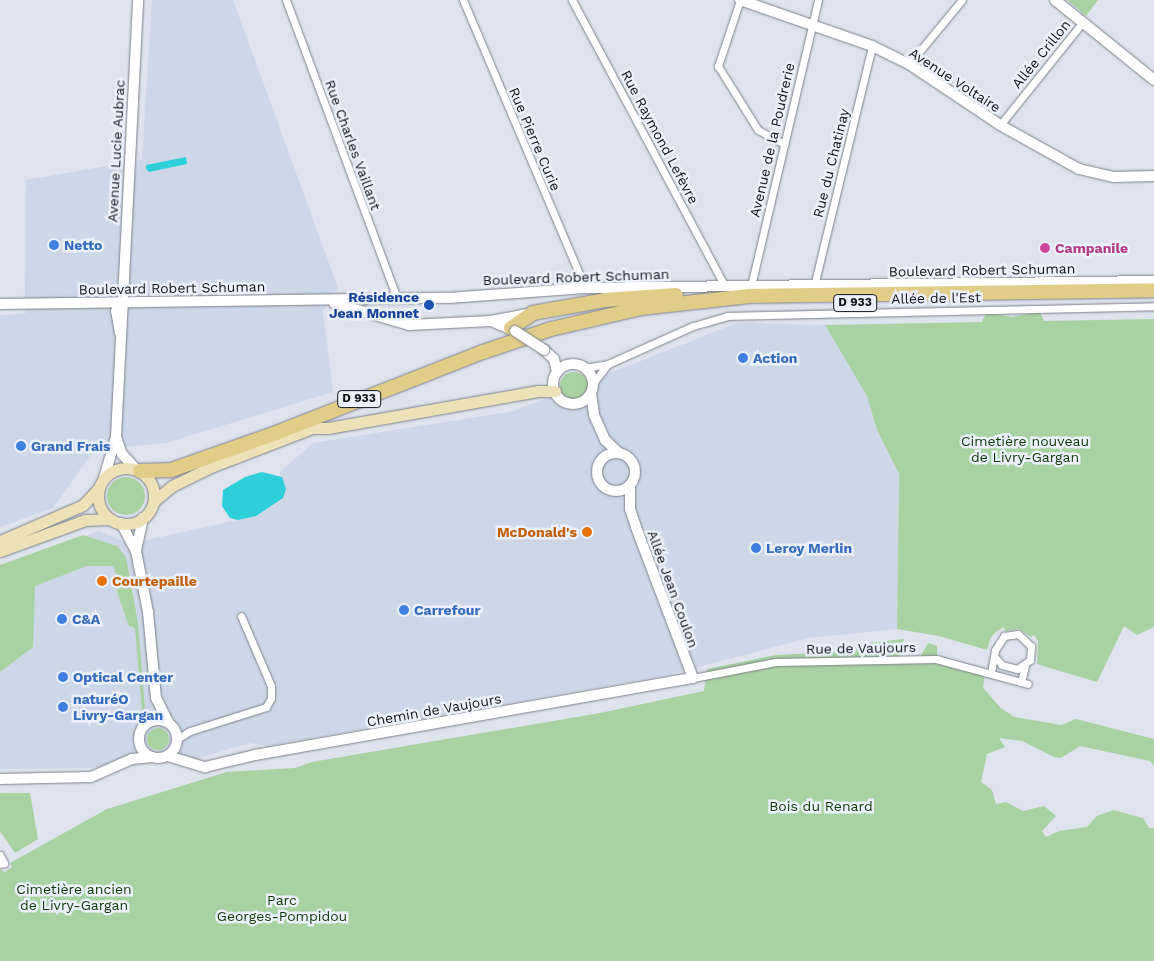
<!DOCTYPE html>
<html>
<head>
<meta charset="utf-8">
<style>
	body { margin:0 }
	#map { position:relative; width:1154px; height:961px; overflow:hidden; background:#dee3ed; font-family:"Work Sans",sans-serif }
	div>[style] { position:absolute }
	.built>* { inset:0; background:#cdd7e7 }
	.green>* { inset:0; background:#a9d2a2 }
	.round { border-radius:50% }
	.water>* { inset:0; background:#2ecfda }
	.roads { filter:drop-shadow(0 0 1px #7c818a) drop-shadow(0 0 1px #7c818a) }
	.street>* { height:7px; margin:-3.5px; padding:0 3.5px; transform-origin:3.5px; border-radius:3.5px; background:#fff }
	.secondary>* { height:10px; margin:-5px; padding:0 5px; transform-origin:5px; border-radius:5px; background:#fff }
	.secondary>.ring { margin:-5px; padding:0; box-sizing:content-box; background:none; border:10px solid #fff; border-radius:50% }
	.primary>* { height:11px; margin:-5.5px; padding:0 5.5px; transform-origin:5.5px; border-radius:5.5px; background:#ede1b7 }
	.primary>.ring { margin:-5.5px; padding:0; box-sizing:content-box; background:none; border:11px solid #ede1b7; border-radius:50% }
	.highway>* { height:14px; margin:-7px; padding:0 7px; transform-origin:7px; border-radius:7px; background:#e1cd87 }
	.bridges { filter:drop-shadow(0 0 1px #7c818a) drop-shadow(0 0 1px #7c818a) }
	.secondary-bridge>* { height:10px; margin:-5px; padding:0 5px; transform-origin:5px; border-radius:5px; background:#fff }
	.dots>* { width:14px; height:14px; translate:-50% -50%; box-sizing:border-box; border:2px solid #ebf0fa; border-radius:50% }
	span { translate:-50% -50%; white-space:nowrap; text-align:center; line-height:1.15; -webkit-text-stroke:5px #ebf0fa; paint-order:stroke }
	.shield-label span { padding:1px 4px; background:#ebf0fa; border:1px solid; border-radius:4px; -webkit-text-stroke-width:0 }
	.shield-label { font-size:12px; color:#131519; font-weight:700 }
	.street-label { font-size:14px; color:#131519 }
	.shop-label { font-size:14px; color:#366cbe; font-weight:700 }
	.left { translate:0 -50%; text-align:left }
	.hotel-label { font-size:14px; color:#b23c85; font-weight:700 }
	.transit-label { font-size:14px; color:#164399; font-weight:700 }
	.right { translate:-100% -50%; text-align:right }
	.park-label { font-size:14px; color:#0f3b06 }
	.food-label { font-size:14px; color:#c56008; font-weight:700 }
</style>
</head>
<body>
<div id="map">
	<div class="built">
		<div style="clip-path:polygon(152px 0,233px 0,338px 288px,323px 311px,333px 392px,166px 443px,94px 450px,53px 508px,0 527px,0 315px,25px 314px,26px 180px,142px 160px)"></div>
		<div style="clip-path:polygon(737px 323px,825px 325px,867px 396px,877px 430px,899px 474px,897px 629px,808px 638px,668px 675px,268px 746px,249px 743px,196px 759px,90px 768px,0 769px,0 567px,99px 531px,129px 544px,256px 516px,282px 477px,279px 473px,313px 443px,514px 411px)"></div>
	</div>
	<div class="green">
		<div style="clip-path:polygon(1067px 0,1098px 0,1086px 16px)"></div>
		<div style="clip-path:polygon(1040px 312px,1044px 321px,1154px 319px,1154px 627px,1137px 635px,1124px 626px,1097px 682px,1037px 664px,1038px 641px,1034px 635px,1031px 637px,1019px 629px,1005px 631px,1004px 627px,997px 631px,991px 637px,987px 650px,939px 636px,897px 629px,899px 474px,877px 430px,867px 396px,825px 325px,982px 322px,986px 313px,1012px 317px)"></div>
		<div class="round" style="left:560px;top:372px;width:28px;height:28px"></div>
		<div class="round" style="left:107px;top:477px;width:38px;height:38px"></div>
		<div style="clip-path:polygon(83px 535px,117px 546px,126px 557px,138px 623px,145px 708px,142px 710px,135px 628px,129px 626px,117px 592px,120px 583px,113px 566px,87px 566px,35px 586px,33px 647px,0 672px,0 565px)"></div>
		<div style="clip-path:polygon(904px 639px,899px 660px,919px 659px,928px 643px,937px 646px,937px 659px,985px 671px,983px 688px,1001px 708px,1014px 717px,1061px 725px,1076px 719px,1154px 739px,1154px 766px,1150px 761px,1080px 746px,1061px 758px,1054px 757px,1022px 741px,999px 738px,1005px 747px,987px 754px,981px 782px,992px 790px,996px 804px,1006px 802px,1023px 811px,1044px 806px,1056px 816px,1042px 831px,1046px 837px,1059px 831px,1087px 827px,1097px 816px,1113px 810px,1143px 818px,1149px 828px,1154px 828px,1154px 961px,0 961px,0 869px,5px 872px,12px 867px,10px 863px,107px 809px,227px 772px,295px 768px,312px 762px,600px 713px,704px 691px,707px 669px,776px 655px,853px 651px,869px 643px)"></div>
		<div class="round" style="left:147px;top:728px;width:22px;height:22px"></div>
		<div style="clip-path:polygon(0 793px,30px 793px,38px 839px,15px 853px,0 831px)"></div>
	</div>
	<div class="water">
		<div style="clip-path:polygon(186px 157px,187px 164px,149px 172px,146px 169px,146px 165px)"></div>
		<div style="clip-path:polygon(262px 472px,282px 477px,286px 489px,283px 498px,256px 516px,238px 520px,230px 518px,222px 506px,223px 490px,245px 477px)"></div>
	</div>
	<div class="roads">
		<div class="street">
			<div style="left:286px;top:0;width:318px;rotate:69.6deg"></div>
			<div style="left:463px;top:0;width:313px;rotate:67deg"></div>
			<div style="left:572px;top:0;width:324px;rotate:61.9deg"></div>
			<div style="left:740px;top:0;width:70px;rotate:108.4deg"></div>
			<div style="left:718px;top:66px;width:75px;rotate:58deg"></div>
			<div style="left:758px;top:130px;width:30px;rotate:28deg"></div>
			<div style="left:909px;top:64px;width:83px;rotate:-50.4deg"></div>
			<div style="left:1000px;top:125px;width:131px;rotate:-51.2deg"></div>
			<div style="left:751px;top:286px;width:294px;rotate:-76.8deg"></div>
			<div style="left:814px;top:286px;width:247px;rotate:-76.4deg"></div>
			<div style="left:584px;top:368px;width:24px;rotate:-9deg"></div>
			<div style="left:593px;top:383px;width:24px;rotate:-52deg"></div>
			<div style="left:608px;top:364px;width:93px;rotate:-24.1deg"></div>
			<div style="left:693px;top:326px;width:35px;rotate:-16deg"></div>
			<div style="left:727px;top:316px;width:427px;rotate:-1.3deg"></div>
			<div style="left:991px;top:673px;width:23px;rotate:-80deg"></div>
			<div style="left:995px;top:650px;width:17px;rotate:-57deg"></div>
			<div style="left:1004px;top:636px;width:14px;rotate:-8deg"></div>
			<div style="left:1018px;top:634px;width:18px;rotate:43deg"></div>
			<div style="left:1031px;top:646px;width:14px;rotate:94deg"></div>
			<div style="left:1030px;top:660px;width:16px;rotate:145deg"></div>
			<div style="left:1017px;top:669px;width:16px;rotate:-165deg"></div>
			<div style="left:1002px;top:665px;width:9px;rotate:-131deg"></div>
			<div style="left:693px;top:678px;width:84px;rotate:-11deg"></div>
			<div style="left:775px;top:662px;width:161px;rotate:-1.1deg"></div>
			<div style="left:936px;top:659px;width:95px;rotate:15.2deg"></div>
			<div style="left:1021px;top:682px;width:16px;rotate:-76deg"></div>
			<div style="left:177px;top:739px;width:15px;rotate:-32deg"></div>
			<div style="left:190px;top:731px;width:80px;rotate:-17.5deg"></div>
			<div style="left:266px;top:707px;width:10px;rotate:-61deg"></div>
			<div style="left:271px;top:698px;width:12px;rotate:-90deg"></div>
			<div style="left:271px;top:686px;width:76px;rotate:-113.2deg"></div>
			<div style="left:0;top:855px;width:9px;rotate:63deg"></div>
			<div style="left:4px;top:863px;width:4px;rotate:166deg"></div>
		</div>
		<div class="secondary">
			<div style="left:740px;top:0;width:140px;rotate:19.2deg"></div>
			<div style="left:872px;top:46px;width:41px;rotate:25.9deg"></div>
			<div style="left:909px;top:64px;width:110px;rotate:33.8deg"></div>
			<div style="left:1000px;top:125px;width:90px;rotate:29.1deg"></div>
			<div style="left:1079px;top:169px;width:36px;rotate:13deg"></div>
			<div style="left:1114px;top:177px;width:40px;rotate:-1.4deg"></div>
			<div style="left:1055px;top:0;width:127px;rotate:38.9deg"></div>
			<div style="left:334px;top:303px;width:78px;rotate:16.3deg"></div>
			<div style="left:409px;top:325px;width:82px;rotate:-2.8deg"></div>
			<div style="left:491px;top:321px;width:26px;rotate:23deg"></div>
			<div style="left:0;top:304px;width:449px;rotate:-0.8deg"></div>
			<div style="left:449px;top:298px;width:136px;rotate:-4.2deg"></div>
			<div style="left:585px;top:288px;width:569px;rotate:-0.7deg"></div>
			<div style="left:491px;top:321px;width:42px;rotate:-11deg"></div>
			<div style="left:120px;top:333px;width:22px;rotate:-100deg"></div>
			<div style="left:116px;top:311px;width:10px;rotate:-53deg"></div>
			<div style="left:544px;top:350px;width:13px;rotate:42deg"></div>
			<div style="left:554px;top:359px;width:13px;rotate:77deg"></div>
			<div class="ring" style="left:553px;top:364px;width:30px;height:30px"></div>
			<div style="left:591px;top:393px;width:22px;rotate:82deg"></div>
			<div style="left:594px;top:415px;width:27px;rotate:66deg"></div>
			<div style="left:605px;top:440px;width:19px;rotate:43deg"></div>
			<div style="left:116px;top:437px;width:18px;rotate:71deg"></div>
			<div style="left:122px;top:454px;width:21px;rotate:47deg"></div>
			<div class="ring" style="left:597px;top:453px;width:28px;height:28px"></div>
			<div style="left:104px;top:478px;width:43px;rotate:-73.7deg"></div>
			<div style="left:116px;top:437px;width:438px;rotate:-87.1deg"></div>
			<div style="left:121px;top:523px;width:32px;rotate:62deg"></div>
			<div style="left:136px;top:551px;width:62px;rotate:78.9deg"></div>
			<div style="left:148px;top:612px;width:86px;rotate:84.7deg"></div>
			<div style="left:156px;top:698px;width:27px;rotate:63deg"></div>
			<div style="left:136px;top:551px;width:34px;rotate:-78deg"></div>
			<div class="ring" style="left:139px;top:720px;width:28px;height:28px"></div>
			<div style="left:168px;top:756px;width:39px;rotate:17deg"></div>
			<div style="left:205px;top:767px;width:51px;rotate:-13.5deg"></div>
			<div style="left:255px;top:755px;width:445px;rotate:-10deg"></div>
			<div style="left:693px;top:678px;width:161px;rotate:-110.7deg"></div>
			<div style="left:636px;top:527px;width:19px;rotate:-108deg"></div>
			<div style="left:630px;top:509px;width:24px;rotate:-90deg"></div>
			<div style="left:0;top:779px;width:91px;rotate:-1.3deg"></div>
			<div style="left:91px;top:777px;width:45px;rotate:-23.7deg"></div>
			<div style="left:132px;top:759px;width:20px;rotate:-6deg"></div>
		</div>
		<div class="primary">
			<div class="ring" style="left:98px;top:468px;width:45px;height:45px"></div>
			<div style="left:154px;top:501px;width:23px;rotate:-40deg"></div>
			<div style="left:172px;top:486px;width:46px;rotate:-26deg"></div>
			<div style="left:213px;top:466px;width:106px;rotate:-21deg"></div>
			<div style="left:312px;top:428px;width:16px"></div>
			<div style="left:328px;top:428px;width:213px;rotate:-10deg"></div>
			<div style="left:538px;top:391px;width:17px"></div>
			<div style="left:0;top:541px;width:90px;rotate:-23.4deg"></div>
			<div style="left:83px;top:505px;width:22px;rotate:-47deg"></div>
			<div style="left:0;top:551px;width:90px;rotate:-20deg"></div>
			<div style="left:85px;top:520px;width:25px;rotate:-2deg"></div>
		</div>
		<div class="highway">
			<div style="left:511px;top:328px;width:27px;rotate:-34deg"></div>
			<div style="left:533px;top:313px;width:73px;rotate:-10.2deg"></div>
			<div style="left:605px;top:300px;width:71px;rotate:-4deg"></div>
			<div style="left:140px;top:471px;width:31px;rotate:-2deg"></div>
			<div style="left:171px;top:470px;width:111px;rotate:-19.4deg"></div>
			<div style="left:276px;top:433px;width:222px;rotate:-21.4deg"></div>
			<div style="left:483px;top:352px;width:72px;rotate:-18.7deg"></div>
			<div style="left:551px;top:329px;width:92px;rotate:-13.1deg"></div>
			<div style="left:641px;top:308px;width:109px;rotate:-6.3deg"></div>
			<div style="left:749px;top:296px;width:405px;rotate:-0.8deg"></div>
		</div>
	</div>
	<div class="bridges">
		<div class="secondary-bridge">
			<div style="left:515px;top:331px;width:35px;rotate:33deg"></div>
		</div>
	</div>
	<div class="dots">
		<div style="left:54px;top:245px;background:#3f7fe0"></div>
		<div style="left:1045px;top:248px;background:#d1479c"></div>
		<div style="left:429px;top:305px;background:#1a4fb4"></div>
		<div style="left:743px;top:358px;background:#3f7fe0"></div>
		<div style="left:21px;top:446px;background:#3f7fe0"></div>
		<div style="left:587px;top:532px;background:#e8710a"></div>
		<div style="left:756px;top:548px;background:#3f7fe0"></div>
		<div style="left:102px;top:581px;background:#e8710a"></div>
		<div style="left:404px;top:610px;background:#3f7fe0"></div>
		<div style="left:62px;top:619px;background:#3f7fe0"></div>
		<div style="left:63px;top:677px;background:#3f7fe0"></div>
		<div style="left:63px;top:707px;background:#3f7fe0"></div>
	</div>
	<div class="shield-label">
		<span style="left:855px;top:303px">D 933</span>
		<span style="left:359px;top:399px">D 933</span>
	</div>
	<div class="street-label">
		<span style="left:1041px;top:54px;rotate:-51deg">Allée Crillon</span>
		<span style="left:955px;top:80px;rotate:33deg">Avenue Voltaire</span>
		<span style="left:660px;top:137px;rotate:62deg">Rue Raymond Lefèvre</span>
		<span style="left:535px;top:139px;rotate:67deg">Rue Pierre Curie</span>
		<span style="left:772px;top:140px;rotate:-77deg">Avenue de la Poudrerie</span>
		<span style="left:353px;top:145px;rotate:70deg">Rue Charles Vaillant</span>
		<span style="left:116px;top:151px;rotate:-87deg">Avenue Lucie Aubrac</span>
		<span style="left:831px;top:163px;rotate:-76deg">Rue du Chatinay</span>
		<span style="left:982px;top:270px;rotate:-1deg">Boulevard Robert Schuman</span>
		<span style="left:576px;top:277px;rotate:-2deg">Boulevard Robert Schuman</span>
		<span style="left:172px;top:288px;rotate:-1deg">Boulevard Robert Schuman</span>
		<span style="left:936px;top:298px;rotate:-1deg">Allée de l'Est</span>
		<span style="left:673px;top:589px;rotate:70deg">Allée Jean Coulon</span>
		<span style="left:861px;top:648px;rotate:-1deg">Rue de Vaujours</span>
		<span style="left:434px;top:710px;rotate:-10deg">Chemin de Vaujours</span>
	</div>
	<div class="shop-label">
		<span class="left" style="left:64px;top:245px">Netto</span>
		<span class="left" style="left:753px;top:358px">Action</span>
		<span class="left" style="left:31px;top:446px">Grand Frais</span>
		<span class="left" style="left:766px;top:548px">Leroy Merlin</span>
		<span class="left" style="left:414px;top:610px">Carrefour</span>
		<span class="left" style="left:72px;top:619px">C&amp;A</span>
		<span class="left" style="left:73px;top:677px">Optical Center</span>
		<span class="left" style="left:73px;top:707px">naturéO<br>Livry-Gargan</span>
	</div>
	<div class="hotel-label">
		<span class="left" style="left:1055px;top:248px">Campanile</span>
	</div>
	<div class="transit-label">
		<span class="right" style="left:419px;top:305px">Résidence<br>Jean Monnet</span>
	</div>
	<div class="park-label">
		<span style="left:1025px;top:449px">Cimetière nouveau<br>de Livry-Gargan</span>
		<span style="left:821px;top:806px">Bois du Renard</span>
		<span style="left:74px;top:897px">Cimetière ancien<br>de Livry-Gargan</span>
		<span style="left:282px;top:908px">Parc<br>Georges-Pompidou</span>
	</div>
	<div class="food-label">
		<span class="right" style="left:577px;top:532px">McDonald's</span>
		<span class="left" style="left:112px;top:581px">Courtepaille</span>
	</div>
</div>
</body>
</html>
